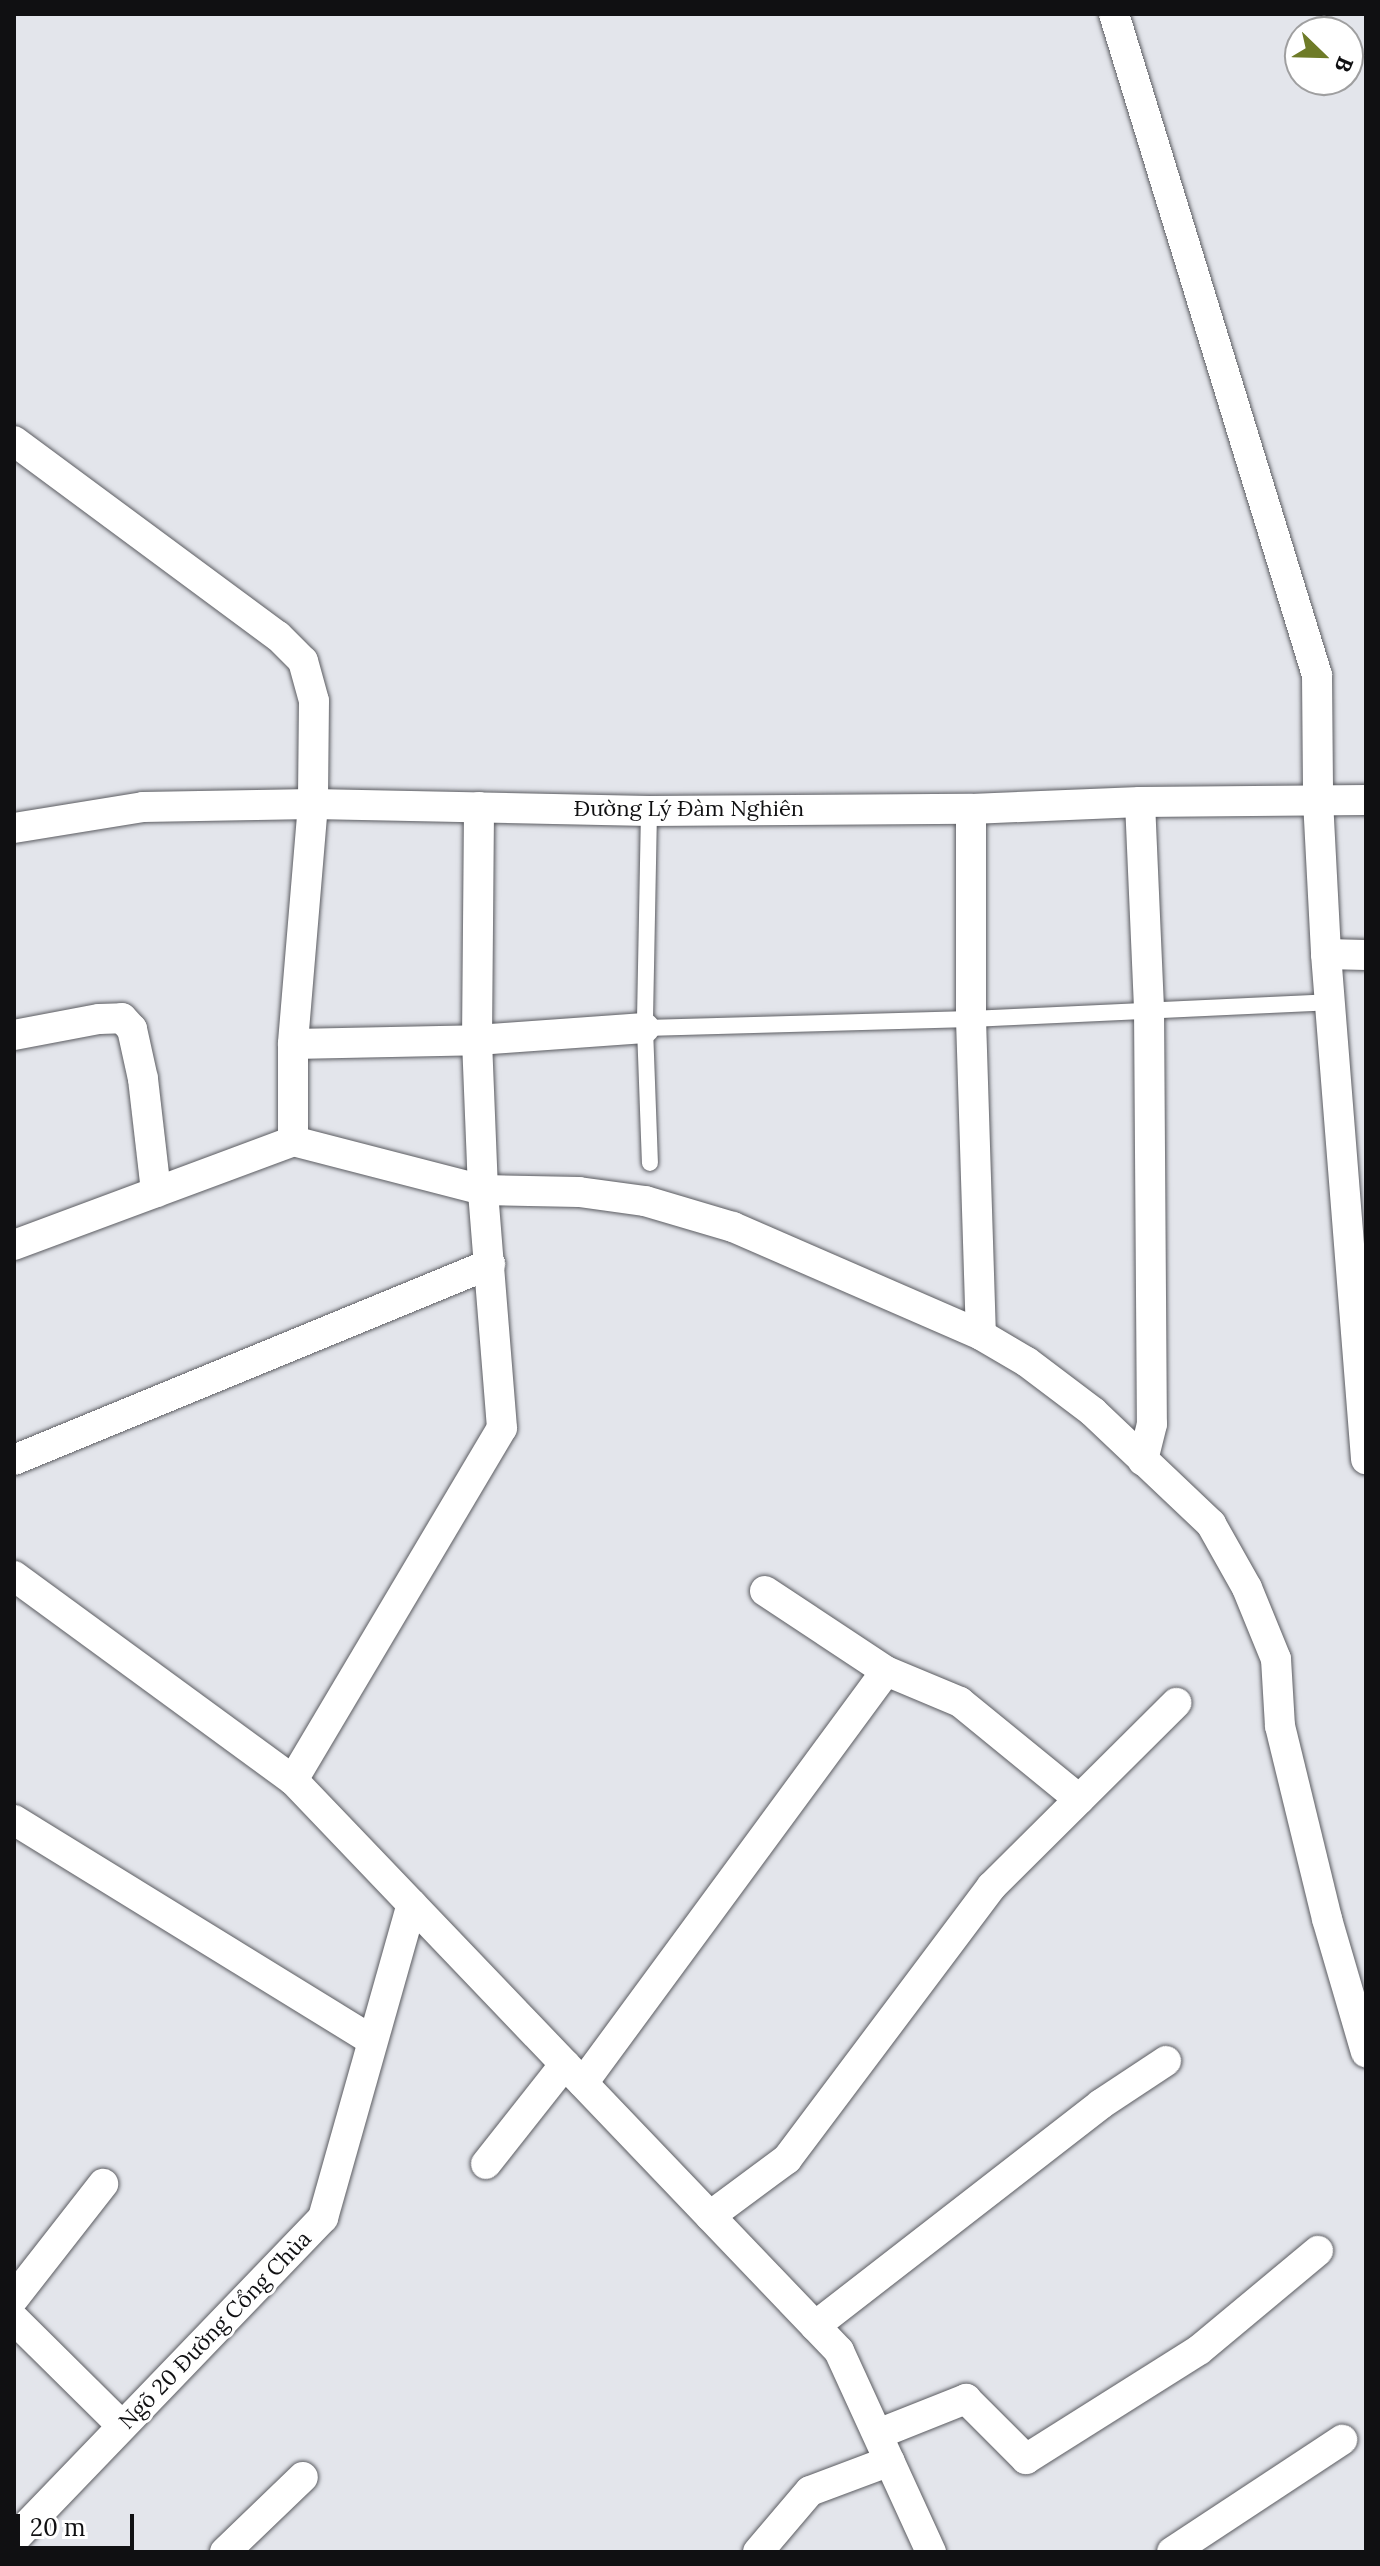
<!DOCTYPE html>
<html>
<head>
<meta charset="utf-8">
<style>
	body { margin:0 }
	#map { position:relative; width:1380px; height:2566px; overflow:hidden; background:#e3e5eb; font-family:Lora,serif }
	div>[style] { position:absolute }
	.roads { filter:drop-shadow(0 0 2px #5b5c61) drop-shadow(0 0 2px #5b5c61) }
	.lane>* { height:16px; margin:-8px; padding:0 8px; transform-origin:8px; border-radius:8px; background:#fff }
	.street>* { height:30px; margin:-15px; padding:0 15px; transform-origin:15px; border-radius:15px; background:#fff }
	span { translate:-50% -50%; white-space:nowrap; text-align:center; line-height:1.15; -webkit-text-stroke:6px #fff; paint-order:stroke }
	.street-label { font-size:22px; color:#101012 }
	.frame { position:absolute; inset:0; border:16px solid #101012; pointer-events:none }
	.north { position:absolute; left:1284px; top:16px; width:80px; height:80px; box-sizing:border-box; background:#fff; border:2px solid #9f9fa0; border-radius:50%; rotate:113deg; font-size:22px; font-weight:700; line-height:32px; text-align:center; color:#101012 }
	.north::after { content:''; display:block; margin:auto; width:28px; height:36px; background:#6e7b28; clip-path:polygon(50% 0,100% 100%,50% 72%,0 100%) }
	.scale { position:absolute; left:16px; top:2514px; width:118px; height:36px; box-sizing:border-box; border:4px solid #101012; border-top:0; padding-left:10px; font-size:24px; line-height:28px; white-space:nowrap; color:#101012; -webkit-text-stroke:6px #fff; paint-order:stroke }
</style>
</head>
<body>
<div id="map">
	<div class="roads">
		<div class="lane">
			<div style="left:649px;top:811px;width:217px;rotate:91.1deg"></div>
			<div style="left:645px;top:1028px;width:135px;rotate:87.9deg"></div>
			<div style="left:645px;top:1028px;width:326px;rotate:-1.6deg"></div>
			<div style="left:971px;top:1019px;width:358px;rotate:-2.7deg"></div>
		</div>
		<div class="street">
			<div style="left:1114px;top:14px;width:691px;rotate:72.93deg"></div>
			<div style="left:1317px;top:675px;width:125px;rotate:89.5deg"></div>
			<div style="left:1318px;top:800px;width:154px;rotate:87deg"></div>
			<div style="left:1326px;top:954px;width:507px;rotate:85.47deg"></div>
			<div style="left:14px;top:441px;width:328px;rotate:36.5deg"></div>
			<div style="left:278px;top:636px;width:35px;rotate:45deg"></div>
			<div style="left:303px;top:661px;width:41px;rotate:74.6deg"></div>
			<div style="left:314px;top:701px;width:103px;rotate:90.6deg"></div>
			<div style="left:313px;top:804px;width:241px;rotate:94.8deg"></div>
			<div style="left:293px;top:1044px;width:97px;rotate:90deg"></div>
			<div style="left:1140px;top:802px;width:206px;rotate:87.5deg"></div>
			<div style="left:1149px;top:1008px;width:416px;rotate:89.6deg"></div>
			<div style="left:1152px;top:1424px;width:38px;rotate:104deg"></div>
			<div style="left:971px;top:809px;width:210px;rotate:90deg"></div>
			<div style="left:971px;top:1019px;width:316px;rotate:88.2deg"></div>
			<div style="left:14px;top:828px;width:131px;rotate:-9.2deg"></div>
			<div style="left:143px;top:807px;width:170px;rotate:-1deg"></div>
			<div style="left:313px;top:804px;width:336px;rotate:1.2deg"></div>
			<div style="left:649px;top:811px;width:322px;rotate:-0.4deg"></div>
			<div style="left:971px;top:809px;width:169px;rotate:-2.4deg"></div>
			<div style="left:1140px;top:802px;width:226px;rotate:-0.5deg"></div>
			<div style="left:1326px;top:954px;width:40px;rotate:1.4deg"></div>
			<div style="left:14px;top:1035px;width:86px;rotate:-10.7deg"></div>
			<div style="left:99px;top:1019px;width:23px;rotate:-2deg"></div>
			<div style="left:122px;top:1018px;width:15px;rotate:48deg"></div>
			<div style="left:132px;top:1029px;width:51px;rotate:77.6deg"></div>
			<div style="left:143px;top:1079px;width:114px;rotate:83.4deg"></div>
			<div style="left:293px;top:1044px;width:184px;rotate:-1.2deg"></div>
			<div style="left:477px;top:1040px;width:168px;rotate:-4.1deg"></div>
			<div style="left:14px;top:1245px;width:298px;rotate:-20.4deg"></div>
			<div style="left:293px;top:1141px;width:196px;rotate:14.5deg"></div>
			<div style="left:483px;top:1190px;width:96px;rotate:1.2deg"></div>
			<div style="left:579px;top:1192px;width:67px;rotate:7.8deg"></div>
			<div style="left:645px;top:1201px;width:92px;rotate:16.5deg"></div>
			<div style="left:733px;top:1227px;width:270px;rotate:23.5deg"></div>
			<div style="left:981px;top:1335px;width:53px;rotate:30.4deg"></div>
			<div style="left:1027px;top:1362px;width:83px;rotate:37.1deg"></div>
			<div style="left:1093px;top:1412px;width:163px;rotate:43.5deg"></div>
			<div style="left:1211px;top:1524px;width:73px;rotate:60.6deg"></div>
			<div style="left:1247px;top:1588px;width:77px;rotate:67.8deg"></div>
			<div style="left:1276px;top:1659px;width:67px;rotate:86.6deg"></div>
			<div style="left:1280px;top:1726px;width:199px;rotate:76.3deg"></div>
			<div style="left:1327px;top:1919px;width:139px;rotate:73.7deg"></div>
			<div style="left:14px;top:1460px;width:515px;rotate:-22.38deg"></div>
			<div style="left:14px;top:1576px;width:346px;rotate:36.2deg"></div>
			<div style="left:293px;top:1780px;width:790px;rotate:46.28deg"></div>
			<div style="left:839px;top:2351px;width:221px;rotate:65.4deg"></div>
			<div style="left:765px;top:1591px;width:145px;rotate:33.5deg"></div>
			<div style="left:293px;top:1780px;width:409px;rotate:-59.3deg"></div>
			<div style="left:502px;top:1428px;width:239px;rotate:-94.6deg"></div>
			<div style="left:483px;top:1190px;width:150px;rotate:-92.3deg"></div>
			<div style="left:477px;top:1040px;width:233px;rotate:-89.5deg"></div>
			<div style="left:14px;top:1820px;width:420px;rotate:31.6deg"></div>
			<div style="left:583px;top:2083px;width:511px;rotate:-53.67deg"></div>
			<div style="left:886px;top:1671px;width:80px;rotate:22.7deg"></div>
			<div style="left:960px;top:1702px;width:154px;rotate:39.2deg"></div>
			<div style="left:486px;top:2164px;width:127px;rotate:-51.7deg"></div>
			<div style="left:710px;top:2216px;width:96px;rotate:-36.5deg"></div>
			<div style="left:787px;top:2159px;width:341px;rotate:-53.1deg"></div>
			<div style="left:992px;top:1886px;width:260px;rotate:-44.8deg"></div>
			<div style="left:14px;top:2298px;width:145px;rotate:-52deg"></div>
			<div style="left:14px;top:2319px;width:152px;rotate:44.7deg"></div>
			<div style="left:815px;top:2326px;width:362px;rotate:-37.8deg"></div>
			<div style="left:1101px;top:2104px;width:78px;rotate:-33.5deg"></div>
			<div style="left:878px;top:2434px;width:95px;rotate:-21.7deg"></div>
			<div style="left:966px;top:2399px;width:85px;rotate:45deg"></div>
			<div style="left:1026px;top:2459px;width:204px;rotate:-32.2deg"></div>
			<div style="left:1199px;top:2350px;width:155px;rotate:-39.8deg"></div>
			<div style="left:14px;top:2539px;width:446px;rotate:-46.1deg"></div>
			<div style="left:323px;top:2218px;width:326px;rotate:-74.2deg"></div>
			<div style="left:225px;top:2552px;width:108px;rotate:-43.9deg"></div>
			<div style="left:758px;top:2552px;width:80px;rotate:-49.6deg"></div>
			<div style="left:810px;top:2491px;width:85px;rotate:-20.6deg"></div>
			<div style="left:1172px;top:2552px;width:204px;rotate:-33.4deg"></div>
		</div>
	</div>
	<div class="street-label">
		<span style="left:689px;top:809px">Đường Lý Đàm Nghiên</span>
		<span style="left:215px;top:2330px;rotate:-46deg">Ngõ 20 Đường Cổng Chùa</span>
	</div>
	<div class="frame"></div>
	<div class="north">B</div>
	<div class="scale">20 m</div>
</div>
</body>
</html>
